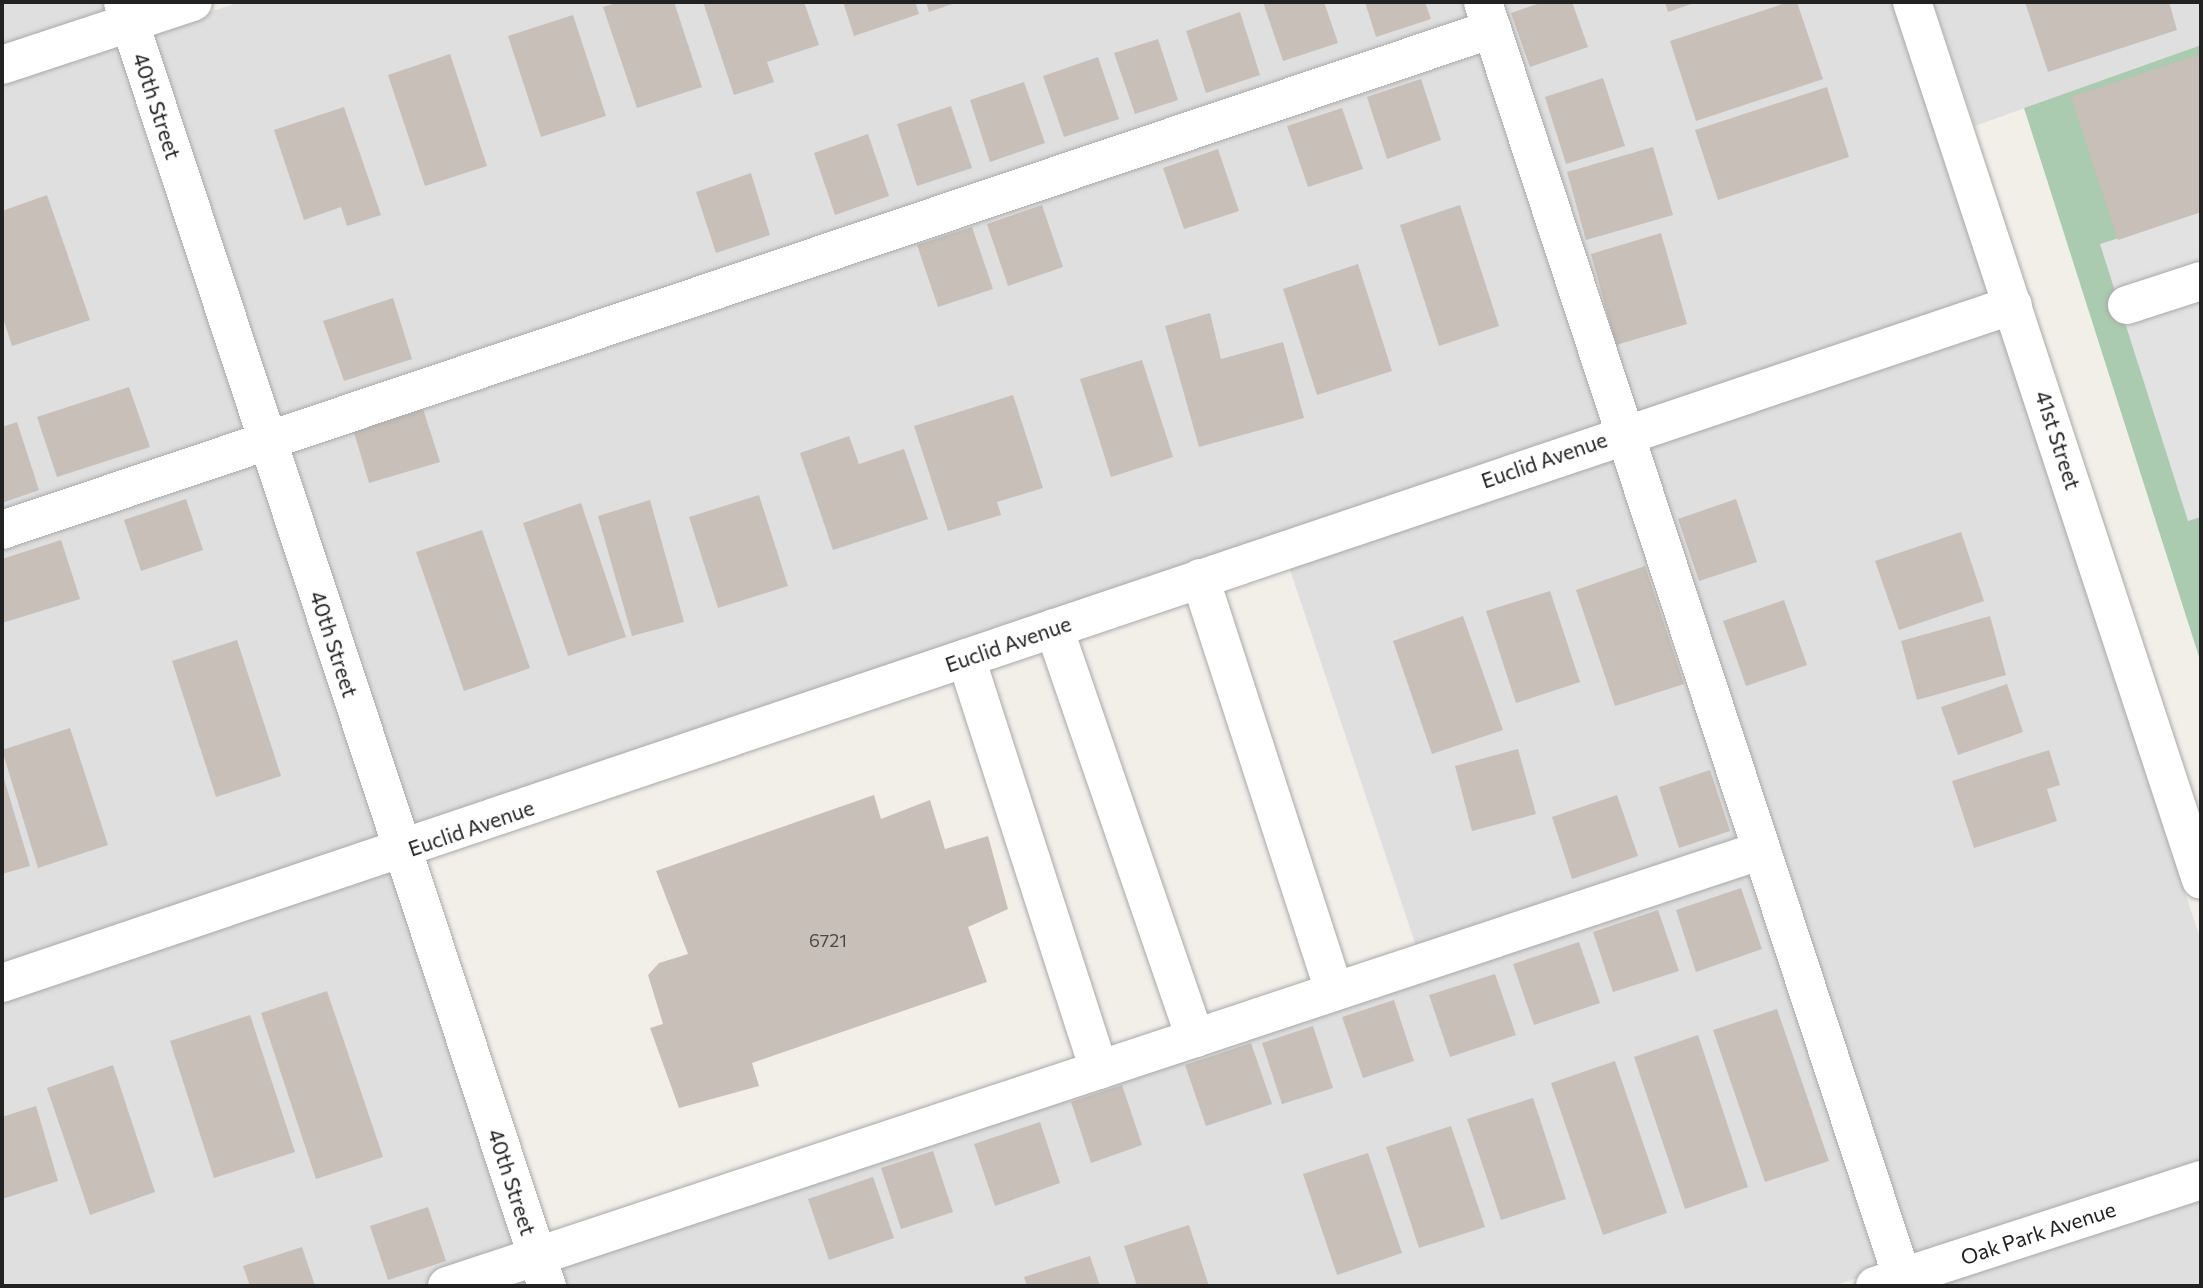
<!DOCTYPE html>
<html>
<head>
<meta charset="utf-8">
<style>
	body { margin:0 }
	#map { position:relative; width:2203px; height:1288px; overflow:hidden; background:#f2efe9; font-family:Commissioner,sans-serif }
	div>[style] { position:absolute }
	.residential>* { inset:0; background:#e0dfdf }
	.cemetery>* { inset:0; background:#aacbaf }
	.parking>* { inset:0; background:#e2e2e2 }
	.building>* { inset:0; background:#c7bfb8 }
	.roads { filter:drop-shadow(0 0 2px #a9a9a9) drop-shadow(0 0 2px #a9a9a9) }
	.minor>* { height:38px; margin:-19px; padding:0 19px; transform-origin:19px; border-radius:19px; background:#fff }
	span { translate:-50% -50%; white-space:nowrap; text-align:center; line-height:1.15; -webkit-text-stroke:6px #fff; paint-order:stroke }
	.number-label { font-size:18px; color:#4b4948 }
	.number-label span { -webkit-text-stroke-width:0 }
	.street-label { font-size:21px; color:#222 }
	.frame { position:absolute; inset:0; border:4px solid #222; pointer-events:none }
</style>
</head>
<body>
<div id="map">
	<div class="residential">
		<div style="clip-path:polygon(2px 2px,164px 2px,2px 56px)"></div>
		<div style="clip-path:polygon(240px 2px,1893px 2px,2201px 941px,2201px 1164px,1833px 1286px,558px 1286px,549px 1261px,1425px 973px,1287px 561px,398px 860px,537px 1286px,2px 1286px,2px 80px)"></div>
		<div style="clip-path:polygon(1933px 2px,2201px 2px,2201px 45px,1975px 126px)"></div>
		<div style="clip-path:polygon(2201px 1193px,2201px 1286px,1917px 1286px)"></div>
	</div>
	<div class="cemetery">
		<div style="clip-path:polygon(2201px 45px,2201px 663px,2024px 108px)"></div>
	</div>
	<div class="parking">
		<div style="clip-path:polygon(2201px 212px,2201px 517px,2188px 521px,2100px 244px)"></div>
	</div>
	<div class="building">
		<div style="clip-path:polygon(619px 2px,674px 2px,702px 87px,637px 108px,603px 7px)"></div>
		<div style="clip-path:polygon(703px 2px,804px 2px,819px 45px,767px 62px,774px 82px,734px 95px)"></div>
		<div style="clip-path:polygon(843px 2px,915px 2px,919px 14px,854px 36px)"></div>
		<div style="clip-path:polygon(926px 2px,958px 2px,929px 12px)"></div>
		<div style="clip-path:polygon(1263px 2px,1324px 2px,1338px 43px,1283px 61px)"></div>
		<div style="clip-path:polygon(1365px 2px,1425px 2px,1431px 19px,1376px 37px)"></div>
		<div style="clip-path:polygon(1543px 2px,1572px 2px,1588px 47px,1530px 67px,1511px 13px)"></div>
		<div style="clip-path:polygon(1665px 2px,1697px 2px,1668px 12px)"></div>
		<div style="clip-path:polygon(1789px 2px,1797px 2px,1823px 79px,1696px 121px,1670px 41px)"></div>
		<div style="clip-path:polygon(2025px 2px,2169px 2px,2177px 30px,2048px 72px)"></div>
		<div style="clip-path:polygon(1240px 12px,1260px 75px,1206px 93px,1186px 31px)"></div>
		<div style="clip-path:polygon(573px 15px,606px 116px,541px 137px,508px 36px)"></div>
		<div style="clip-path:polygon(1158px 39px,1178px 100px,1135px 114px,1114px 53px)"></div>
		<div style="clip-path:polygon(450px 54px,487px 166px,425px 186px,388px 75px)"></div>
		<div style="clip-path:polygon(2201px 54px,2201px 212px,2118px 240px,2071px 97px)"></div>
		<div style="clip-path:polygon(1098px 57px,1119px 119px,1064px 137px,1043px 76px)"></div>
		<div style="clip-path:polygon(1603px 78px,1625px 146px,1566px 164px,1545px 97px)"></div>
		<div style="clip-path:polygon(1421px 79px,1441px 140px,1387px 159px,1367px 97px)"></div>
		<div style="clip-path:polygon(1024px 82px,1045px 143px,990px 162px,970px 100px)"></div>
		<div style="clip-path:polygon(1827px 87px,1849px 157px,1718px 200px,1695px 130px)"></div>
		<div style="clip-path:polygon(951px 106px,972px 168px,917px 186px,897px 124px)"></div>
		<div style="clip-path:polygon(344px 107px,381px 215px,347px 226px,341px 207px,304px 220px,274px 130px)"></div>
		<div style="clip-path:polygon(1342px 108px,1363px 169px,1308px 187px,1287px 126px)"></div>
		<div style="clip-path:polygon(868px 134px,889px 196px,835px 215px,814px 153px)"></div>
		<div style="clip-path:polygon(1653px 147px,1673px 215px,1586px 240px,1567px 172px)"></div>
		<div style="clip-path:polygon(1218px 149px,1239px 211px,1184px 229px,1163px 168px)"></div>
		<div style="clip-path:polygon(751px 173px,770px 235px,716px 253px,696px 192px)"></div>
		<div style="clip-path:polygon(47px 195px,90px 320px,12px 346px,2px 315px,2px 211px)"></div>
		<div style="clip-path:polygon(1042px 205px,1063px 267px,1008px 286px,987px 224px)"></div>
		<div style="clip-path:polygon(1460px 205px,1499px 326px,1439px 346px,1400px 225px)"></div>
		<div style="clip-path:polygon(972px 227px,993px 289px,938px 307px,917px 245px)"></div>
		<div style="clip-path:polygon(1661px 233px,1687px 324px,1616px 345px,1591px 254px)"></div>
		<div style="clip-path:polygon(1358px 264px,1392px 371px,1317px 395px,1283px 289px)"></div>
		<div style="clip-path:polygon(393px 298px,412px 359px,344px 381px,323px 321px)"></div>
		<div style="clip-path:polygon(1210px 313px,1221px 359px,1283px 342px,1304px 418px,1199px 447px,1165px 326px)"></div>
		<div style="clip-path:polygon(1142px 360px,1173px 457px,1111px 477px,1080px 379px)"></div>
		<div style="clip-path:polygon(129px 387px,150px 447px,57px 477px,37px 417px)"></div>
		<div style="clip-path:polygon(1013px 395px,1043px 488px,997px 502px,1001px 515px,948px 531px,914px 426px)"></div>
		<div style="clip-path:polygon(423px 409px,440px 462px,369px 483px,353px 429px)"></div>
		<div style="clip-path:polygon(17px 422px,39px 490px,2px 503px,2px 427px)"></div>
		<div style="clip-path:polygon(849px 436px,859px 464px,904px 449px,928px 519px,833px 550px,800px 453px)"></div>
		<div style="clip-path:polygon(759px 495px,788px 586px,718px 608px,689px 517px)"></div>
		<div style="clip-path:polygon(186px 499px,203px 550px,141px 571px,124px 520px)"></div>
		<div style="clip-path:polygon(1736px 499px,1757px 562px,1699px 581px,1678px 519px)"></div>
		<div style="clip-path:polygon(650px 500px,684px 622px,632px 636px,598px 516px)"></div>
		<div style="clip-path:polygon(581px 503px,626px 637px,568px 656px,523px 523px)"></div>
		<div style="clip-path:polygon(482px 530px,530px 668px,464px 691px,416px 552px)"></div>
		<div style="clip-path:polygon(1961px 532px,1984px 601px,1899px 630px,1875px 561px)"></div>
		<div style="clip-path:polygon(61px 540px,80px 599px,2px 623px,2px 559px)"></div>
		<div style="clip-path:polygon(1645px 566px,1684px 684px,1615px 706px,1576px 590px)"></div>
		<div style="clip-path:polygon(1550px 591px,1580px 682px,1516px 703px,1486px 611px)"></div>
		<div style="clip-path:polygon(1784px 600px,1807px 665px,1746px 686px,1723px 621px)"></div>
		<div style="clip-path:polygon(1463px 616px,1503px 730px,1432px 754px,1393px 641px)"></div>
		<div style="clip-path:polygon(1990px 616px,2006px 675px,1917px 700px,1901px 641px)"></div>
		<div style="clip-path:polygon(237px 640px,281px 776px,216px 797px,172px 661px)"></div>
		<div style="clip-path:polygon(2007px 684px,2023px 732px,1958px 755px,1941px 707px)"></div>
		<div style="clip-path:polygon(70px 728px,108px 845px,38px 868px,2px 750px)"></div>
		<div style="clip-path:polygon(1518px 749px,1536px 814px,1472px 831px,1455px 766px)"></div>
		<div style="clip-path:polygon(2049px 750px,2060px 785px,2047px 789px,2057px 821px,1974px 848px,1952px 781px)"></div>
		<div style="clip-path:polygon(1710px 770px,1730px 831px,1679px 848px,1659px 787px)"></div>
		<div style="clip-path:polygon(2px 772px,30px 866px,2px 874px)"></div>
		<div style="clip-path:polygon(874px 795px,881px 819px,930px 800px,945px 849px,988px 836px,1008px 909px,968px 927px,987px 982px,752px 1063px,759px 1086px,679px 1108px,650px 1028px,663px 1024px,648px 975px,659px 963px,688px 954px,656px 871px)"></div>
		<div style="clip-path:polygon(1617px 795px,1638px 856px,1572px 879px,1552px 817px)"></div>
		<div style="clip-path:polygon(1741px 888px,1762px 949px,1696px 972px,1676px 910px)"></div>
		<div style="clip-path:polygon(1658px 910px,1679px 971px,1613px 992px,1593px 932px)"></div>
		<div style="clip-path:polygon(1579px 942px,1600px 1003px,1534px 1025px,1513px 964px)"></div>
		<div style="clip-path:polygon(1495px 974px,1516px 1035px,1450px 1057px,1429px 995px)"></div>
		<div style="clip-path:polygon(327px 991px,383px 1157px,316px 1179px,261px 1013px)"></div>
		<div style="clip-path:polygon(1394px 1000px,1414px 1061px,1363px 1078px,1342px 1017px)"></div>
		<div style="clip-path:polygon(1777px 1009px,1829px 1161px,1765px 1182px,1713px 1030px)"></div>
		<div style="clip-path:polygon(250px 1015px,295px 1152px,214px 1178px,170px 1041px)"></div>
		<div style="clip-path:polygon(1313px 1026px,1333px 1088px,1282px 1104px,1262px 1043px)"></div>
		<div style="clip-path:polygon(1698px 1035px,1748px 1187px,1685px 1209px,1634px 1057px)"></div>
		<div style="clip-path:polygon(1251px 1043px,1272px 1104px,1206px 1126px,1185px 1065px)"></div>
		<div style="clip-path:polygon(1615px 1061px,1667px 1213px,1603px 1235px,1551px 1083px)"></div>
		<div style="clip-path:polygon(113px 1065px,155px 1192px,90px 1215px,47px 1088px)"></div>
		<div style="clip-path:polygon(1122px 1085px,1142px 1145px,1091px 1163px,1071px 1102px)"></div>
		<div style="clip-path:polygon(1533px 1098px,1566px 1199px,1501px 1220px,1467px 1119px)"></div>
		<div style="clip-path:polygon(36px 1106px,58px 1181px,2px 1199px,2px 1117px)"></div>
		<div style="clip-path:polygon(1040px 1122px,1060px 1183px,995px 1206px,974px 1144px)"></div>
		<div style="clip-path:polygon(1451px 1126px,1485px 1227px,1419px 1248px,1386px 1147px)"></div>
		<div style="clip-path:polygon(933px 1151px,953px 1212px,901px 1229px,881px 1168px)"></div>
		<div style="clip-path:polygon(1368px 1153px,1402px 1253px,1337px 1275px,1303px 1174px)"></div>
		<div style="clip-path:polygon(873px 1177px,894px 1238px,829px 1260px,808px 1199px)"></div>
		<div style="clip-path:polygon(428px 1207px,446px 1261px,388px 1280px,370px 1226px)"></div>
		<div style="clip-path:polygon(1189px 1225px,1209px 1286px,1137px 1286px,1124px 1246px)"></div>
		<div style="clip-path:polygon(302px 1247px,315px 1286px,250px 1286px,243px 1266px)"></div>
		<div style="clip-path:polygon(1090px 1256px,1100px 1286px,1027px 1286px,1024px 1277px)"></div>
	</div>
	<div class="roads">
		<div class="minor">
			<div style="left:123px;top:2px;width:1352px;rotate:71.73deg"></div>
			<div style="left:1483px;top:2px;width:1342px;rotate:71.81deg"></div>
			<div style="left:1912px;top:2px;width:924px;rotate:71.78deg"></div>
			<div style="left:2px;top:65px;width:201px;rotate:-18.3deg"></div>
			<div style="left:2127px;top:305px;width:78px;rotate:-18deg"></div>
			<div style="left:2px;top:530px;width:1572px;rotate:-18.58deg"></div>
			<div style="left:1200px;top:578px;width:434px;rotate:72deg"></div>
			<div style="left:1054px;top:628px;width:434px;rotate:71deg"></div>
			<div style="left:966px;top:658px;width:433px;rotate:72.1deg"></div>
			<div style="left:2px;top:983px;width:2122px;rotate:-18.63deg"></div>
			<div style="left:447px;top:1286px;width:1385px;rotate:-18.34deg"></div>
			<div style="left:1875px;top:1286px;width:343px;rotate:-18deg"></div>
		</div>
	</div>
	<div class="number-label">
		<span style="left:828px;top:940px">6721</span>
	</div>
	<div class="street-label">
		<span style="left:157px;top:106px;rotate:72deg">40th Street</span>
		<span style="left:2058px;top:440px;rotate:72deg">41st Street</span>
		<span style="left:1544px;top:460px;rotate:-19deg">Euclid Avenue</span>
		<span style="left:334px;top:644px;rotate:72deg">40th Street</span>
		<span style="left:1008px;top:644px;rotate:-19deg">Euclid Avenue</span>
		<span style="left:471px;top:828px;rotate:-19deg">Euclid Avenue</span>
		<span style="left:512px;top:1182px;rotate:72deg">40th Street</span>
		<span style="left:2038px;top:1233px;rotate:-18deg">Oak Park Avenue</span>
	</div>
	<div class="frame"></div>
</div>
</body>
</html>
